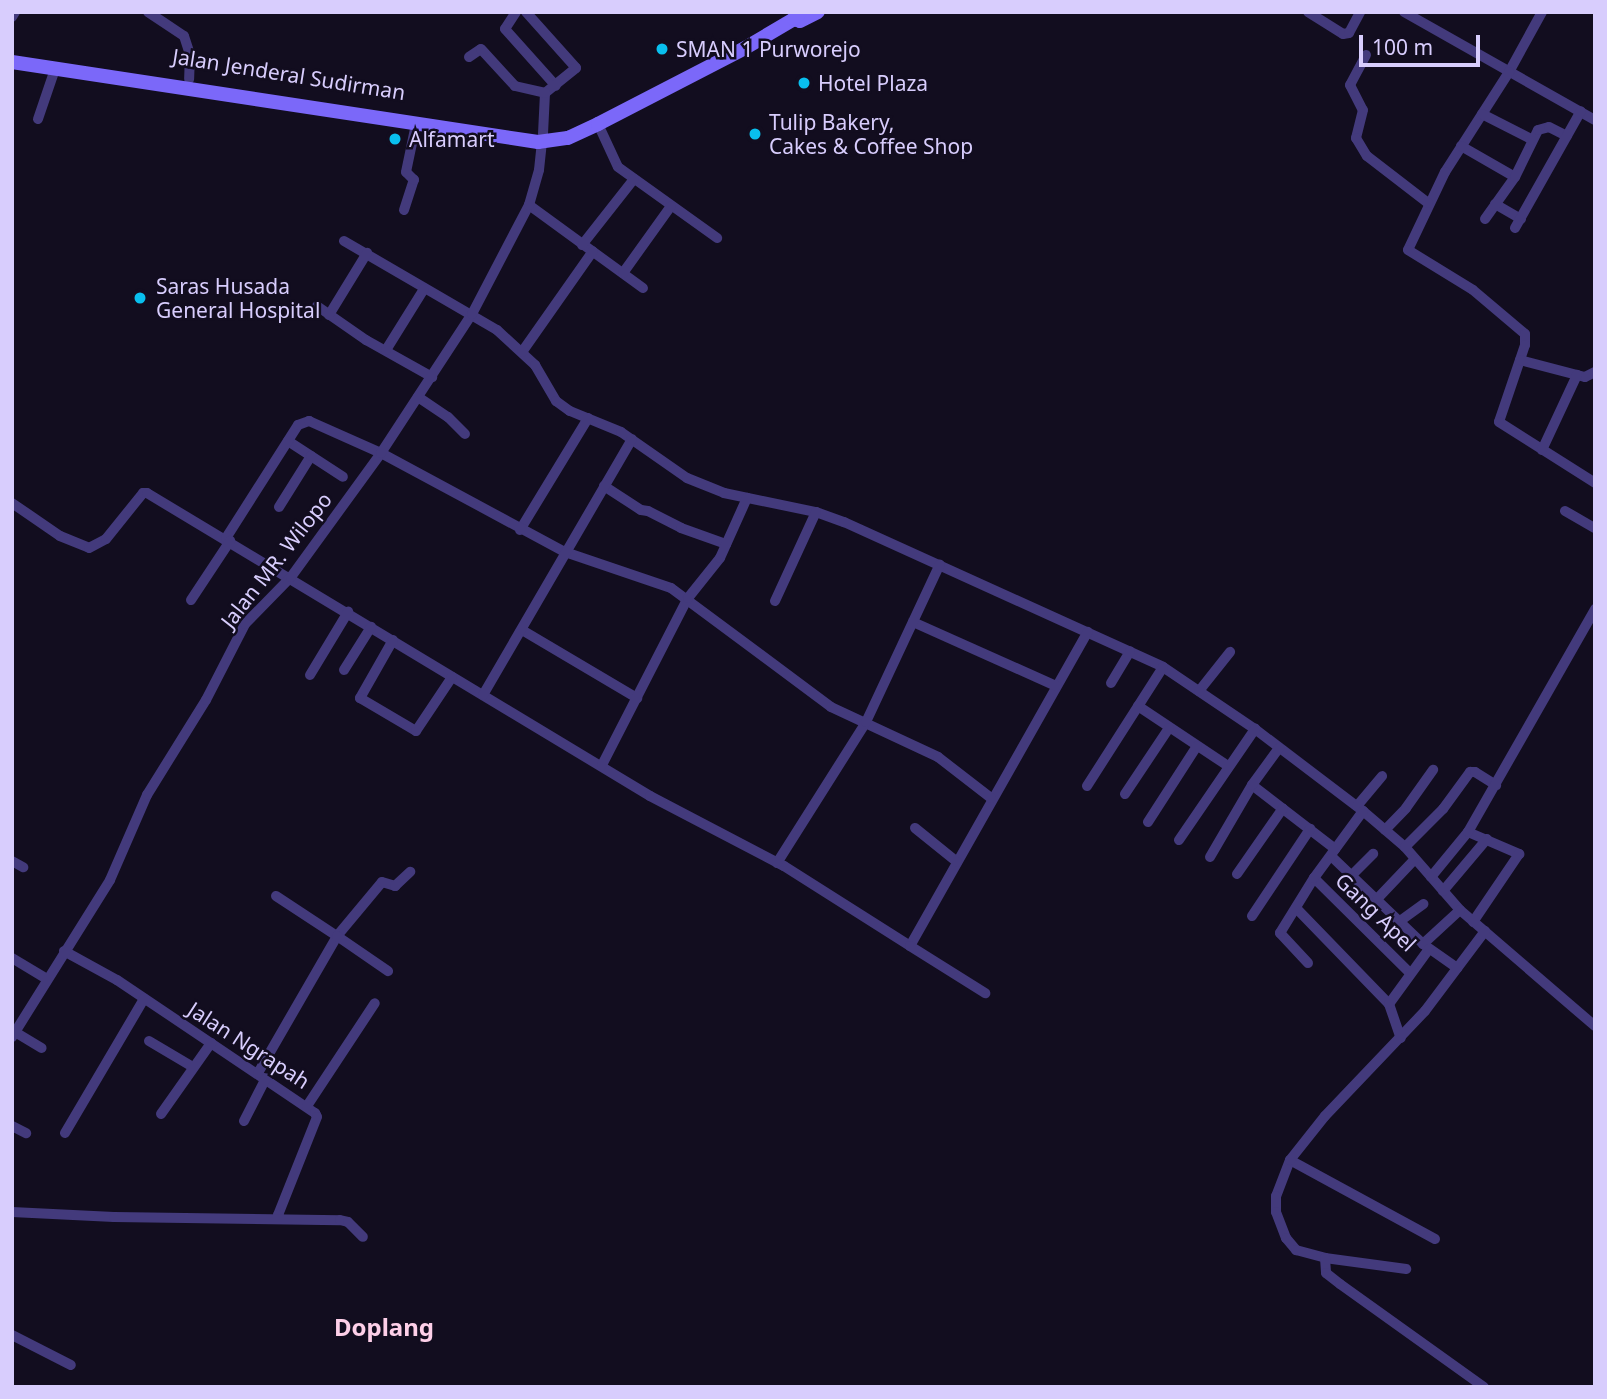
<!DOCTYPE html>
<html>
<head>
<meta charset="utf-8">
<style>
	body { margin:0 }
	#map { position:relative; width:1607px; height:1399px; overflow:hidden; background:#120d1f; font-family:"Noto Sans",sans-serif }
	div>[style] { position:absolute }
	.minor>* { height:10px; margin:-5px; padding:0 5px; transform-origin:5px; border-radius:5px; background:#433a7c }
	.secondary>* { height:14px; margin:-7px; padding:0 7px; transform-origin:7px; border-radius:7px; background:#7b68f9 }
	.dots>* { width:19px; height:19px; translate:-50% -50%; box-sizing:border-box; border:4px solid #120d1f; border-radius:50% }
	span { translate:-50% -50%; white-space:nowrap; text-align:center; line-height:1.15; -webkit-text-stroke:5px #120d1f; paint-order:stroke }
	.poi-label { font-size:21px; color:#d8cdfd }
	.left { translate:0 -50%; text-align:left }
	.street-label { font-size:21px; color:#d8cdfd }
	.quarter-label { font-size:24px; color:#fdcfe8; font-weight:700 }
	.frame { position:absolute; inset:0; border:14px solid #d8cdfd; pointer-events:none }
	.scale { position:absolute; left:1359px; top:35px; width:121px; height:32px; box-sizing:border-box; border:4px solid #d8cdfd; border-top:0; padding-left:9px; font-size:21px; line-height:24px; white-space:nowrap; color:#d8cdfd; -webkit-text-stroke:5px #120d1f; paint-order:stroke }
</style>
</head>
<body>
<div id="map">
	<div class="minor">
		<div style="left:148px;top:12px;width:43px;rotate:33.7deg"></div>
		<div style="left:184px;top:36px;width:19px;rotate:72deg"></div>
		<div style="left:190px;top:54px;width:25px;rotate:92deg"></div>
		<div style="left:516px;top:12px;width:20px;rotate:123deg"></div>
		<div style="left:505px;top:29px;width:76px;rotate:48.2deg"></div>
		<div style="left:526px;top:12px;width:75px;rotate:48.2deg"></div>
		<div style="left:576px;top:68px;width:40px;rotate:141deg"></div>
		<div style="left:545px;top:93px;width:41px;rotate:92.8deg"></div>
		<div style="left:1308px;top:12px;width:41px;rotate:32.2deg"></div>
		<div style="left:1343px;top:34px;width:6px;rotate:-9deg"></div>
		<div style="left:1349px;top:33px;width:24px;rotate:-62deg"></div>
		<div style="left:1404px;top:12px;width:219px;rotate:29.5deg"></div>
		<div style="left:1542px;top:12px;width:68px;rotate:118.8deg"></div>
		<div style="left:1509px;top:72px;width:119px;rotate:122.6deg"></div>
		<div style="left:1445px;top:172px;width:86px;rotate:115.4deg"></div>
		<div style="left:1408px;top:250px;width:76px;rotate:31.6deg"></div>
		<div style="left:1473px;top:290px;width:68px;rotate:40.2deg"></div>
		<div style="left:1525px;top:334px;width:11px;rotate:90deg"></div>
		<div style="left:1525px;top:345px;width:81px;rotate:108.7deg"></div>
		<div style="left:1499px;top:422px;width:114px;rotate:32.4deg"></div>
		<div style="left:12px;top:17px;width:6px;rotate:-59deg"></div>
		<div style="left:1366px;top:55px;width:34px;rotate:118deg"></div>
		<div style="left:1350px;top:85px;width:28px;rotate:63deg"></div>
		<div style="left:1363px;top:110px;width:29px;rotate:104deg"></div>
		<div style="left:1356px;top:138px;width:21px;rotate:59deg"></div>
		<div style="left:1367px;top:156px;width:77px;rotate:37.6deg"></div>
		<div style="left:469px;top:57px;width:14px;rotate:-34deg"></div>
		<div style="left:481px;top:49px;width:50px;rotate:47.4deg"></div>
		<div style="left:515px;top:86px;width:31px;rotate:13deg"></div>
		<div style="left:1482px;top:114px;width:55px;rotate:27deg"></div>
		<div style="left:38px;top:119px;width:53px;rotate:-71.2deg"></div>
		<div style="left:598px;top:124px;width:47px;rotate:65.1deg"></div>
		<div style="left:618px;top:167px;width:122px;rotate:35.6deg"></div>
		<div style="left:1461px;top:146px;width:62px;rotate:29.9deg"></div>
		<div style="left:1495px;top:204px;width:30px;rotate:30deg"></div>
		<div style="left:529px;top:205px;width:141px;rotate:36.1deg"></div>
		<div style="left:404px;top:210px;width:32px;rotate:-72deg"></div>
		<div style="left:414px;top:180px;width:11px;rotate:-135deg"></div>
		<div style="left:406px;top:172px;width:49px;rotate:-78.2deg"></div>
		<div style="left:1485px;top:219px;width:52px;rotate:-54.5deg"></div>
		<div style="left:1515px;top:177px;width:52px;rotate:-63.9deg"></div>
		<div style="left:1538px;top:130px;width:11px;rotate:-15deg"></div>
		<div style="left:1549px;top:127px;width:20px;rotate:27deg"></div>
		<div style="left:1515px;top:228px;width:134px;rotate:-60.6deg"></div>
		<div style="left:344px;top:241px;width:177px;rotate:30.2deg"></div>
		<div style="left:497px;top:330px;width:52px;rotate:42.6deg"></div>
		<div style="left:535px;top:365px;width:42px;rotate:59.7deg"></div>
		<div style="left:556px;top:401px;width:17px;rotate:36deg"></div>
		<div style="left:570px;top:411px;width:55px;rotate:22.4deg"></div>
		<div style="left:621px;top:432px;width:80px;rotate:34.9deg"></div>
		<div style="left:687px;top:478px;width:40px;rotate:22deg"></div>
		<div style="left:724px;top:493px;width:94px;rotate:11.7deg"></div>
		<div style="left:816px;top:512px;width:30px;rotate:20deg"></div>
		<div style="left:844px;top:522px;width:350px;rotate:24.4deg"></div>
		<div style="left:1163px;top:667px;width:111px;rotate:34deg"></div>
		<div style="left:1255px;top:729px;width:136px;rotate:37.2deg"></div>
		<div style="left:1363px;top:811px;width:55px;rotate:40.6deg"></div>
		<div style="left:1405px;top:847px;width:84px;rotate:48.9deg"></div>
		<div style="left:1460px;top:910px;width:178px;rotate:40.7deg"></div>
		<div style="left:582px;top:245px;width:84px;rotate:-51.8deg"></div>
		<div style="left:623px;top:273px;width:82px;rotate:-54.4deg"></div>
		<div style="left:317px;top:306px;width:60px;rotate:34.8deg"></div>
		<div style="left:366px;top:340px;width:76px;rotate:29.3deg"></div>
		<div style="left:329px;top:315px;width:73px;rotate:-58.5deg"></div>
		<div style="left:386px;top:350px;width:72px;rotate:-58.1deg"></div>
		<div style="left:522px;top:352px;width:123px;rotate:-54.9deg"></div>
		<div style="left:1520px;top:360px;width:67px;rotate:14.7deg"></div>
		<div style="left:1585px;top:377px;width:11px;rotate:-27deg"></div>
		<div style="left:418px;top:397px;width:36px;rotate:34deg"></div>
		<div style="left:448px;top:417px;width:24px;rotate:45deg"></div>
		<div style="left:288px;top:441px;width:27px;rotate:33deg"></div>
		<div style="left:1542px;top:450px;width:83px;rotate:-65deg"></div>
		<div style="left:604px;top:486px;width:44px;rotate:33deg"></div>
		<div style="left:641px;top:510px;width:7px;rotate:8deg"></div>
		<div style="left:648px;top:511px;width:37px;rotate:27deg"></div>
		<div style="left:681px;top:528px;width:48px;rotate:19.6deg"></div>
		<div style="left:12px;top:503px;width:58px;rotate:34.5deg"></div>
		<div style="left:60px;top:536px;width:31px;rotate:22deg"></div>
		<div style="left:89px;top:548px;width:19px;rotate:-28deg"></div>
		<div style="left:106px;top:539px;width:59px;rotate:-51.2deg"></div>
		<div style="left:143px;top:493px;width:4px"></div>
		<div style="left:147px;top:493px;width:587px;rotate:31.06deg"></div>
		<div style="left:650px;top:796px;width:151px;rotate:27.6deg"></div>
		<div style="left:784px;top:866px;width:149px;rotate:32.4deg"></div>
		<div style="left:910px;top:946px;width:361px;rotate:-60.5deg"></div>
		<div style="left:279px;top:507px;width:60px;rotate:-57.9deg"></div>
		<div style="left:311px;top:456px;width:38px;rotate:33deg"></div>
		<div style="left:1565px;top:511px;width:34px;rotate:30deg"></div>
		<div style="left:520px;top:530px;width:131px;rotate:-58.7deg"></div>
		<div style="left:226px;top:538px;width:134px;rotate:-57.5deg"></div>
		<div style="left:298px;top:425px;width:12px;rotate:-20deg"></div>
		<div style="left:309px;top:421px;width:79px;rotate:24deg"></div>
		<div style="left:381px;top:453px;width:209px;rotate:28.3deg"></div>
		<div style="left:565px;top:552px;width:112px;rotate:18.8deg"></div>
		<div style="left:671px;top:588px;width:199px;rotate:36.6deg"></div>
		<div style="left:831px;top:707px;width:118px;rotate:25deg"></div>
		<div style="left:938px;top:757px;width:67px;rotate:37.7deg"></div>
		<div style="left:191px;top:600px;width:71px;rotate:-56.5deg"></div>
		<div style="left:775px;top:601px;width:98px;rotate:-65.3deg"></div>
		<div style="left:913px;top:622px;width:157px;rotate:24.1deg"></div>
		<div style="left:522px;top:630px;width:134px;rotate:30.6deg"></div>
		<div style="left:393px;top:640px;width:67px;rotate:119.6deg"></div>
		<div style="left:360px;top:698px;width:65px;rotate:30.5deg"></div>
		<div style="left:416px;top:731px;width:65px;rotate:-56.3deg"></div>
		<div style="left:344px;top:670px;width:51px;rotate:-57.9deg"></div>
		<div style="left:310px;top:675px;width:74px;rotate:-58.9deg"></div>
		<div style="left:1111px;top:683px;width:37px;rotate:-59deg"></div>
		<div style="left:1199px;top:691px;width:50px;rotate:-51.5deg"></div>
		<div style="left:483px;top:695px;width:296px;rotate:-59.8deg"></div>
		<div style="left:1138px;top:706px;width:108px;rotate:33.7deg"></div>
		<div style="left:602px;top:765px;width:188px;rotate:-62.8deg"></div>
		<div style="left:688px;top:598px;width:51px;rotate:-51.3deg"></div>
		<div style="left:720px;top:558px;width:66px;rotate:-65.8deg"></div>
		<div style="left:1252px;top:785px;width:105px;rotate:37.6deg"></div>
		<div style="left:1087px;top:786px;width:141px;rotate:-57.4deg"></div>
		<div style="left:1125px;top:794px;width:79px;rotate:-56.3deg"></div>
		<div style="left:1357px;top:806px;width:39px;rotate:-50deg"></div>
		<div style="left:1148px;top:822px;width:90px;rotate:-57.2deg"></div>
		<div style="left:915px;top:828px;width:54px;rotate:39deg"></div>
		<div style="left:1385px;top:830px;width:30px;rotate:-46deg"></div>
		<div style="left:1406px;top:808px;width:47px;rotate:-54.6deg"></div>
		<div style="left:1468px;top:832px;width:56px;rotate:23.3deg"></div>
		<div style="left:1519px;top:854px;width:82px;rotate:124.1deg"></div>
		<div style="left:1179px;top:840px;width:135px;rotate:-55.6deg"></div>
		<div style="left:1405px;top:847px;width:54px;rotate:-45deg"></div>
		<div style="left:1443px;top:809px;width:46px;rotate:-53.9deg"></div>
		<div style="left:1470px;top:772px;width:5px"></div>
		<div style="left:1475px;top:772px;width:25px;rotate:32deg"></div>
		<div style="left:1331px;top:856px;width:127px;rotate:43.7deg"></div>
		<div style="left:1423px;top:944px;width:42px;rotate:35.2deg"></div>
		<div style="left:1210px;top:857px;width:83px;rotate:-59.7deg"></div>
		<div style="left:1252px;top:785px;width:46px;rotate:-53.9deg"></div>
		<div style="left:12px;top:861px;width:13px;rotate:29deg"></div>
		<div style="left:777px;top:863px;width:167px;rotate:-57.7deg"></div>
		<div style="left:866px;top:722px;width:174px;rotate:-64.9deg"></div>
		<div style="left:1237px;top:874px;width:80px;rotate:-55.1deg"></div>
		<div style="left:1352px;top:875px;width:30px;rotate:-45deg"></div>
		<div style="left:1431px;top:877px;width:58px;rotate:-50.6deg"></div>
		<div style="left:1468px;top:832px;width:257px;rotate:-60.3deg"></div>
		<div style="left:1314px;top:878px;width:135px;rotate:44.7deg"></div>
		<div style="left:1443px;top:891px;width:68px;rotate:-49.8deg"></div>
		<div style="left:276px;top:896px;width:73px;rotate:33.3deg"></div>
		<div style="left:337px;top:936px;width:70px;rotate:-50.2deg"></div>
		<div style="left:382px;top:882px;width:14px;rotate:17deg"></div>
		<div style="left:395px;top:886px;width:21px;rotate:-43deg"></div>
		<div style="left:1377px;top:899px;width:55px;rotate:-46.5deg"></div>
		<div style="left:1296px;top:908px;width:134px;rotate:45.9deg"></div>
		<div style="left:1389px;top:1004px;width:36px;rotate:71deg"></div>
		<div style="left:1252px;top:916px;width:105px;rotate:-56.3deg"></div>
		<div style="left:1400px;top:921px;width:29px;rotate:-36deg"></div>
		<div style="left:1423px;top:944px;width:50px;rotate:-42.6deg"></div>
		<div style="left:910px;top:946px;width:89px;rotate:32.1deg"></div>
		<div style="left:64px;top:951px;width:60px;rotate:28.7deg"></div>
		<div style="left:117px;top:980px;width:239px;rotate:33.9deg"></div>
		<div style="left:315px;top:1113px;width:4px;rotate:63deg"></div>
		<div style="left:317px;top:1117px;width:105px;rotate:111.7deg"></div>
		<div style="left:278px;top:1215px;width:4px;rotate:56deg"></div>
		<div style="left:12px;top:958px;width:41px;rotate:31deg"></div>
		<div style="left:1308px;top:963px;width:41px;rotate:-133deg"></div>
		<div style="left:1280px;top:933px;width:65px;rotate:-58.3deg"></div>
		<div style="left:1314px;top:878px;width:83px;rotate:-53.8deg"></div>
		<div style="left:1389px;top:1004px;width:68px;rotate:-54deg"></div>
		<div style="left:15px;top:1032px;width:31px;rotate:31deg"></div>
		<div style="left:12px;top:1037px;width:185px;rotate:-58deg"></div>
		<div style="left:110px;top:880px;width:93px;rotate:-66.5deg"></div>
		<div style="left:147px;top:795px;width:112px;rotate:-58.2deg"></div>
		<div style="left:206px;top:700px;width:85px;rotate:-62.8deg"></div>
		<div style="left:245px;top:624px;width:66px;rotate:-45.6deg"></div>
		<div style="left:291px;top:577px;width:153px;rotate:-54deg"></div>
		<div style="left:381px;top:453px;width:166px;rotate:-56.8deg"></div>
		<div style="left:472px;top:314px;width:123px;rotate:-62.4deg"></div>
		<div style="left:529px;top:205px;width:36px;rotate:-74deg"></div>
		<div style="left:539px;top:170px;width:28px;rotate:-84deg"></div>
		<div style="left:149px;top:1041px;width:51px;rotate:30.6deg"></div>
		<div style="left:258px;top:1073px;width:158px;rotate:-60deg"></div>
		<div style="left:337px;top:936px;width:62px;rotate:34.5deg"></div>
		<div style="left:307px;top:1106px;width:123px;rotate:-56.6deg"></div>
		<div style="left:161px;top:1114px;width:87px;rotate:-54.8deg"></div>
		<div style="left:244px;top:1121px;width:48px;rotate:-62.9deg"></div>
		<div style="left:12px;top:1126px;width:16px;rotate:27deg"></div>
		<div style="left:65px;top:1133px;width:156px;rotate:-59.5deg"></div>
		<div style="left:1290px;top:1160px;width:39px;rotate:111deg"></div>
		<div style="left:1276px;top:1196px;width:16px;rotate:90deg"></div>
		<div style="left:1276px;top:1212px;width:28px;rotate:69deg"></div>
		<div style="left:1286px;top:1238px;width:16px;rotate:50deg"></div>
		<div style="left:1296px;top:1250px;width:30px;rotate:15deg"></div>
		<div style="left:1325px;top:1258px;width:82px;rotate:7.7deg"></div>
		<div style="left:12px;top:1212px;width:102px;rotate:2.8deg"></div>
		<div style="left:114px;top:1217px;width:226px;rotate:0.8deg"></div>
		<div style="left:340px;top:1220px;width:8px;rotate:14deg"></div>
		<div style="left:348px;top:1222px;width:21px;rotate:45deg"></div>
		<div style="left:1435px;top:1239px;width:165px;rotate:-151.4deg"></div>
		<div style="left:1290px;top:1160px;width:56px;rotate:-51.5deg"></div>
		<div style="left:1325px;top:1116px;width:145px;rotate:-46.4deg"></div>
		<div style="left:1425px;top:1011px;width:100px;rotate:-53.1deg"></div>
		<div style="left:1325px;top:1258px;width:15px;rotate:86deg"></div>
		<div style="left:1326px;top:1273px;width:18px;rotate:38deg"></div>
		<div style="left:1340px;top:1284px;width:177px;rotate:35.6deg"></div>
		<div style="left:12px;top:1335px;width:66px;rotate:27deg"></div>
	</div>
	<div class="secondary">
		<div style="left:794px;top:19px;width:6px;rotate:18deg"></div>
		<div style="left:800px;top:21px;width:20px;rotate:-27deg"></div>
		<div style="left:12px;top:62px;width:532px;rotate:8.65deg"></div>
		<div style="left:538px;top:142px;width:30px;rotate:-8deg"></div>
		<div style="left:568px;top:138px;width:33px;rotate:-25deg"></div>
		<div style="left:598px;top:124px;width:165px;rotate:-27.3deg"></div>
		<div style="left:745px;top:48px;width:57px;rotate:-30.6deg"></div>
		<div style="left:794px;top:19px;width:9px;rotate:-49deg"></div>
	</div>
	<div class="dots">
		<div style="left:662px;top:49px;background:#09bfee"></div>
		<div style="left:804px;top:83px;background:#09bfee"></div>
		<div style="left:755px;top:134px;background:#09bfee"></div>
		<div style="left:395px;top:139px;background:#09bfee"></div>
		<div style="left:140px;top:298px;background:#09bfee"></div>
	</div>
	<div class="poi-label">
		<span class="left" style="left:676px;top:49px">SMAN 1 Purworejo</span>
		<span class="left" style="left:818px;top:83px">Hotel Plaza</span>
		<span class="left" style="left:769px;top:134px">Tulip Bakery,<br>Cakes &amp; Coffee Shop</span>
		<span class="left" style="left:409px;top:139px">Alfamart</span>
		<span class="left" style="left:156px;top:298px">Saras Husada<br>General Hospital</span>
	</div>
	<div class="street-label">
		<span style="left:289px;top:74px;rotate:9deg">Jalan Jenderal Sudirman</span>
		<span style="left:276px;top:560px;rotate:-52deg">Jalan MR. Wilopo</span>
		<span style="left:1376px;top:912px;rotate:44deg">Gang Apel</span>
		<span style="left:249px;top:1045px;rotate:33deg">Jalan Ngrapah</span>
	</div>
	<div class="quarter-label">
		<span style="left:384px;top:1327px">Doplang</span>
	</div>
	<div class="frame"></div>
	<div class="scale">100 m</div>
</div>
</body>
</html>
